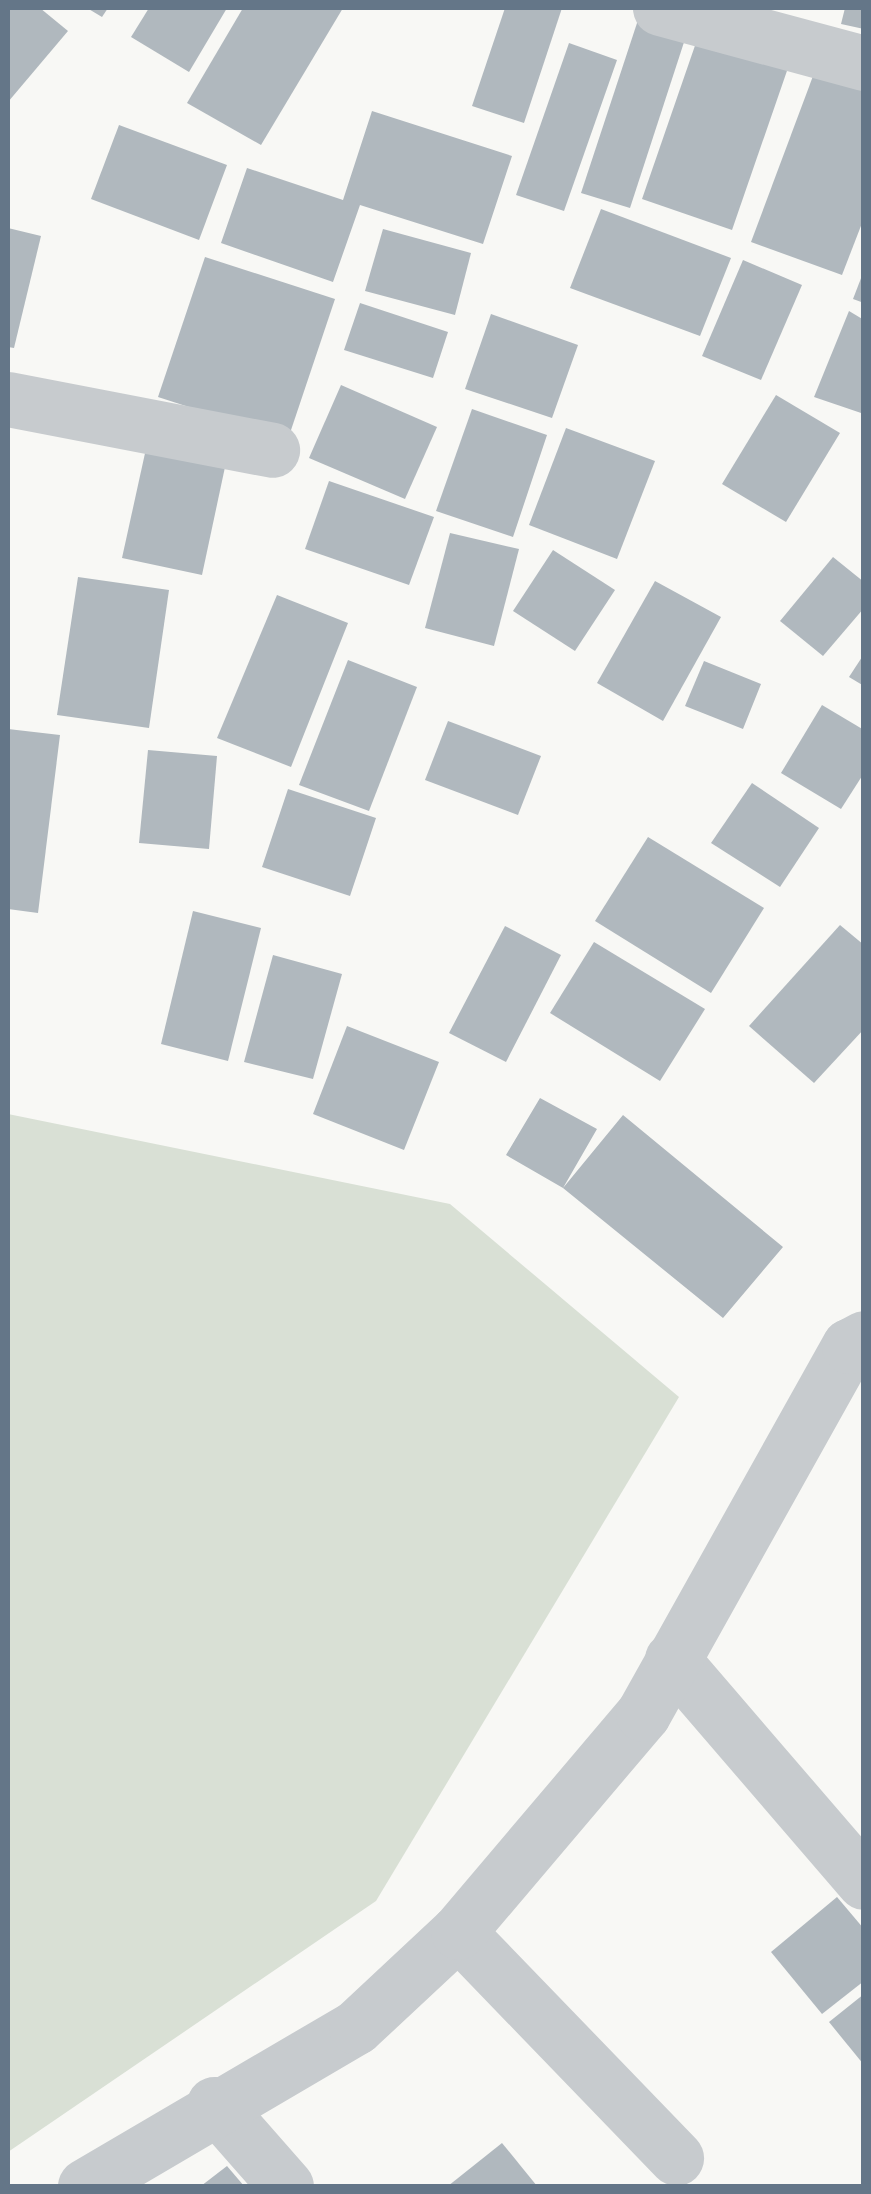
<!DOCTYPE html>
<html>
<head>
<meta charset="utf-8">
<style>
	body { margin:0 }
	#map { position:relative; width:871px; height:2194px; overflow:hidden; background:#f8f8f5; font-family:"DejaVu Sans",sans-serif }
	div>[style] { position:absolute }
	.green>* { inset:0; background:#d9e0d5 }
	.building>* { inset:0; background:#b0b8be }
	.minor>* { height:55px; margin:-27.5px; padding:0 27.5px; transform-origin:27.5px; border-radius:27.5px; background:#c7cbce }
	span { translate:-50% -50%; white-space:nowrap; text-align:center; line-height:1.15; -webkit-text-stroke:10px #fff; paint-order:stroke }
	.frame { position:absolute; inset:0; border:10px solid #647688; pointer-events:none }
</style>
</head>
<body>
<div id="map">
	<div class="green">
		<div style="clip-path:polygon(8px 1114px,450px 1204px,679px 1397px,376px 1901px,8px 2152px)"></div>
	</div>
	<div class="building">
		<div style="clip-path:polygon(8px 8px,40px 8px,68px 31px,8px 102px)"></div>
		<div style="clip-path:polygon(87px 8px,108px 8px,102px 17px)"></div>
		<div style="clip-path:polygon(149px 8px,227px 8px,189px 72px,131px 37px)"></div>
		<div style="clip-path:polygon(243px 8px,343px 8px,261px 145px,187px 103px)"></div>
		<div style="clip-path:polygon(505px 8px,562px 8px,524px 123px,472px 106px)"></div>
		<div style="clip-path:polygon(845px 8px,864px 8px,864px 29px,841px 24px)"></div>
		<div style="clip-path:polygon(639px 17px,687px 33px,630px 208px,581px 193px)"></div>
		<div style="clip-path:polygon(699px 34px,789px 65px,732px 230px,642px 199px)"></div>
		<div style="clip-path:polygon(569px 43px,617px 60px,564px 211px,516px 195px)"></div>
		<div style="clip-path:polygon(819px 60px,864px 77px,864px 218px,842px 275px,751px 242px)"></div>
		<div style="clip-path:polygon(372px 111px,512px 156px,483px 244px,360px 205px,333px 282px,221px 243px,247px 168px,343px 200px)"></div>
		<div style="clip-path:polygon(119px 125px,227px 165px,199px 240px,91px 199px)"></div>
		<div style="clip-path:polygon(601px 209px,731px 258px,700px 336px,570px 288px)"></div>
		<div style="clip-path:polygon(8px 228px,41px 236px,14px 348px,8px 347px)"></div>
		<div style="clip-path:polygon(383px 229px,471px 253px,455px 315px,365px 291px)"></div>
		<div style="clip-path:polygon(205px 257px,335px 299px,288px 439px,158px 397px)"></div>
		<div style="clip-path:polygon(743px 260px,802px 285px,761px 380px,702px 356px)"></div>
		<div style="clip-path:polygon(863px 273px,864px 274px,864px 303px,853px 299px)"></div>
		<div style="clip-path:polygon(360px 303px,448px 332px,433px 378px,344px 350px)"></div>
		<div style="clip-path:polygon(849px 311px,864px 320px,864px 414px,814px 397px)"></div>
		<div style="clip-path:polygon(491px 314px,578px 345px,552px 418px,465px 389px)"></div>
		<div style="clip-path:polygon(341px 385px,437px 427px,405px 499px,309px 458px)"></div>
		<div style="clip-path:polygon(776px 395px,840px 433px,786px 522px,722px 484px)"></div>
		<div style="clip-path:polygon(472px 409px,547px 435px,513px 537px,436px 511px)"></div>
		<div style="clip-path:polygon(566px 428px,655px 461px,617px 559px,529px 525px)"></div>
		<div style="clip-path:polygon(149px 435px,228px 453px,202px 575px,122px 558px)"></div>
		<div style="clip-path:polygon(329px 481px,434px 517px,409px 585px,305px 549px)"></div>
		<div style="clip-path:polygon(450px 533px,519px 549px,494px 646px,425px 628px)"></div>
		<div style="clip-path:polygon(553px 550px,615px 590px,575px 651px,513px 611px)"></div>
		<div style="clip-path:polygon(833px 557px,864px 582px,864px 608px,823px 656px,780px 621px)"></div>
		<div style="clip-path:polygon(78px 577px,169px 590px,149px 728px,57px 715px)"></div>
		<div style="clip-path:polygon(655px 581px,721px 617px,663px 721px,597px 683px)"></div>
		<div style="clip-path:polygon(277px 595px,348px 623px,291px 767px,217px 738px)"></div>
		<div style="clip-path:polygon(864px 654px,864px 686px,849px 677px)"></div>
		<div style="clip-path:polygon(348px 660px,417px 687px,369px 811px,299px 785px)"></div>
		<div style="clip-path:polygon(704px 661px,761px 684px,743px 729px,685px 706px)"></div>
		<div style="clip-path:polygon(822px 705px,864px 730px,864px 773px,841px 809px,781px 773px)"></div>
		<div style="clip-path:polygon(448px 721px,541px 756px,518px 815px,425px 780px)"></div>
		<div style="clip-path:polygon(8px 729px,60px 735px,38px 913px,8px 909px)"></div>
		<div style="clip-path:polygon(148px 750px,217px 756px,209px 849px,139px 843px)"></div>
		<div style="clip-path:polygon(752px 783px,819px 828px,780px 887px,711px 843px)"></div>
		<div style="clip-path:polygon(288px 789px,376px 818px,350px 896px,262px 867px)"></div>
		<div style="clip-path:polygon(648px 837px,764px 908px,711px 993px,595px 921px)"></div>
		<div style="clip-path:polygon(193px 911px,261px 928px,228px 1061px,161px 1044px)"></div>
		<div style="clip-path:polygon(840px 925px,864px 945px,864px 1029px,814px 1083px,749px 1026px)"></div>
		<div style="clip-path:polygon(505px 926px,561px 955px,506px 1062px,449px 1033px)"></div>
		<div style="clip-path:polygon(594px 942px,705px 1009px,660px 1081px,550px 1013px)"></div>
		<div style="clip-path:polygon(273px 955px,342px 974px,313px 1079px,244px 1062px)"></div>
		<div style="clip-path:polygon(347px 1026px,439px 1062px,404px 1150px,313px 1114px)"></div>
		<div style="clip-path:polygon(540px 1098px,597px 1129px,563px 1188px,623px 1115px,783px 1247px,723px 1318px,563px 1188px,506px 1155px)"></div>
		<div style="clip-path:polygon(837px 1897px,864px 1929px,864px 1981px,822px 2014px,771px 1952px)"></div>
		<div style="clip-path:polygon(864px 1994px,864px 2065px,829px 2022px)"></div>
		<div style="clip-path:polygon(502px 2143px,537px 2186px,448px 2186px)"></div>
		<div style="clip-path:polygon(227px 2166px,244px 2186px,201px 2186px)"></div>
	</div>
	<div class="minor">
		<div style="left:660px;top:8px;width:211px;rotate:15.1deg"></div>
		<div style="left:8px;top:399px;width:269px;rotate:10.9deg"></div>
		<div style="left:672px;top:1659px;width:294px;rotate:49.3deg"></div>
		<div style="left:458px;top:1932px;width:314px;rotate:46deg"></div>
		<div style="left:214px;top:2104px;width:109px;rotate:48.7deg"></div>
		<div style="left:85px;top:2186px;width:314px;rotate:-30.4deg"></div>
		<div style="left:356px;top:2027px;width:139px;rotate:-43deg"></div>
		<div style="left:458px;top:1932px;width:286px;rotate:-49.7deg"></div>
		<div style="left:643px;top:1714px;width:422px;rotate:-60.8deg"></div>
		<div style="left:849px;top:1346px;width:17px;rotate:-28deg"></div>
	</div>
	<div class="frame"></div>
</div>
</body>
</html>
